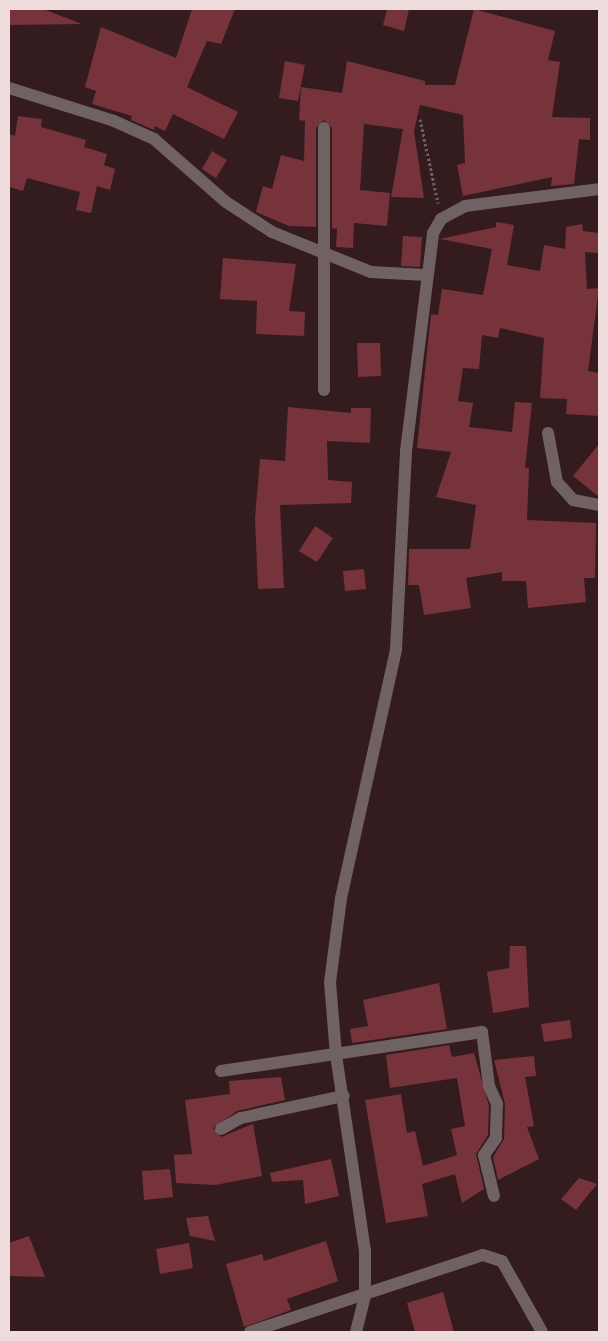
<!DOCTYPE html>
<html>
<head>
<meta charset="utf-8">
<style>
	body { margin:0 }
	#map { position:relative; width:608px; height:1341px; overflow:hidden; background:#341b1e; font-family:"Archivo Narrow",sans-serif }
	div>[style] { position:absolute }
	.building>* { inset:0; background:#77333c }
	.path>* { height:3px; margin-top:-1.5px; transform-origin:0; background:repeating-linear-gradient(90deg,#745d60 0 2.5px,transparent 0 5px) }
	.minor>* { height:12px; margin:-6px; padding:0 6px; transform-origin:6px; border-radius:6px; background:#706263 }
	.tertiary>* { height:12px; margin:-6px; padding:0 6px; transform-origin:6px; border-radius:6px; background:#706263 }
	span { translate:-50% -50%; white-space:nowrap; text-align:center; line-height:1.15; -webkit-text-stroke:4.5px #291214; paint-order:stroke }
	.frame { position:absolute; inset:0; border:10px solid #eedcdd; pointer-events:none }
</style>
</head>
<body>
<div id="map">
	<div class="building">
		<div style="clip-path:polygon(9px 9px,43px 9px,82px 24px,9px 25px)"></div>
		<div style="clip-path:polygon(192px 9px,235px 9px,221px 44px,207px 41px,187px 87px,238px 112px,224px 139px,173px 114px,165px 131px,155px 126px,154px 130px,131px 120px,132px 116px,92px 104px,96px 91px,85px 87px,101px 27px,176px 58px)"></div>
		<div style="clip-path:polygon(387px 9px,409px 9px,404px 31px,383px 25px)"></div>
		<div style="clip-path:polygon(474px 9px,555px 31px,548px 60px,560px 62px,552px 117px,590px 118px,590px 140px,579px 139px,574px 184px,551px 186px,552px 177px,463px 196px,457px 165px,465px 163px,463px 115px,420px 105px,414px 131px,424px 198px,391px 197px,403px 129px,364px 124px,360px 190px,390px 193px,387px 226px,354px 223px,353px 248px,336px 247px,337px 229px,332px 228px,332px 128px,324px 120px,316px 128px,316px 227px,289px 226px,256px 212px,263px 186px,272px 189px,281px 155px,304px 161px,305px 121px,299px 120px,301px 87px,342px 93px,347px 61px,425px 81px,425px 85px,455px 85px)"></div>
		<div style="clip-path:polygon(285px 61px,305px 65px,298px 101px,279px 98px)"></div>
		<div style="clip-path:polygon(18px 116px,42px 119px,41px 127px,86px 140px,84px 147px,107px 154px,104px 165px,115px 169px,110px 190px,97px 186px,91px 213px,76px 210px,80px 192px,27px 178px,23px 191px,9px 187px,9px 134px,15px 136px)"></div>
		<div style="clip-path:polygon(212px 151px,227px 160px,216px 178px,202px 169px)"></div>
		<div style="clip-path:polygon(496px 222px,514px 225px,507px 265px,540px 271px,544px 245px,565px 249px,566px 227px,582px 224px,583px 231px,599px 233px,599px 253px,585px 252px,587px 289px,599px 288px,588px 371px,599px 373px,599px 416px,566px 414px,567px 399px,540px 398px,544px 338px,500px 328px,498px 338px,482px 335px,479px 369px,463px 368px,458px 401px,473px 403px,469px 427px,512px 432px,515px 402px,532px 403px,525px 468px,529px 468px,527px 520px,596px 523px,595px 578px,584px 578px,586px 602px,528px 608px,526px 581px,502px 581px,502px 572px,466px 578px,471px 608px,424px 615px,419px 585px,408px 585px,409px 549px,470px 549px,476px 505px,436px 497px,451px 452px,417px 448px,431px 314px,438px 315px,442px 289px,483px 295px,492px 249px,440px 239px,496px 227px)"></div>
		<div style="clip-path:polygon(403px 236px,422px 237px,420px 267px,401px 266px)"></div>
		<div style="clip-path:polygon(223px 258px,296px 264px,289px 311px,305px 312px,304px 336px,256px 334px,257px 301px,220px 299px)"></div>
		<div style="clip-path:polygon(357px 343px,380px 343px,381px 376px,358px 377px)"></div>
		<div style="clip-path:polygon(288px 407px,351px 413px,351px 408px,371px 408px,370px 443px,327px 441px,328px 480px,352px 482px,351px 503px,280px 505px,284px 588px,258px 589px,255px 518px,260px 459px,285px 461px)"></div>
		<div style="clip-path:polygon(599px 444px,599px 497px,573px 476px)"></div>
		<div style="clip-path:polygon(315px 526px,333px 538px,317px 562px,299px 551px)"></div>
		<div style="clip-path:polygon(364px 569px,366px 589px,345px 591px,343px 571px)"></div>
		<div style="clip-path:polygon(510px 946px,526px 946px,529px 1007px,493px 1013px,487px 972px,509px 968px)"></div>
		<div style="clip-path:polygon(439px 983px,447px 1029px,352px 1043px,350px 1029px,368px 1026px,363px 1000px)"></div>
		<div style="clip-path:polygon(570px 1020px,572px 1038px,544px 1042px,541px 1024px)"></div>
		<div style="clip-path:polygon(449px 1045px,452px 1057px,474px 1053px,489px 1106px,488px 1135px,476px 1154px,484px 1189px,462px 1203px,455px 1174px,422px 1184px,428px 1216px,386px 1223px,365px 1100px,401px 1094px,407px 1133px,415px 1131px,423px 1166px,457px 1155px,451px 1129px,465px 1126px,457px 1078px,390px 1088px,386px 1055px)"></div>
		<div style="clip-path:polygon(534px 1056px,536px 1076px,525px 1077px,534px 1126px,527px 1127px,539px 1159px,498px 1180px,493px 1157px,504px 1139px,505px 1104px,494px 1060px)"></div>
		<div style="clip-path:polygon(281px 1077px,285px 1100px,237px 1111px,213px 1128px,221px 1137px,253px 1124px,262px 1176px,215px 1185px,176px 1183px,174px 1155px,192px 1154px,185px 1100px,230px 1094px,229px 1081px)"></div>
		<div style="clip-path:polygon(331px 1159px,339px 1196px,305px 1204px,303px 1180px,272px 1182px,270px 1173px)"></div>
		<div style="clip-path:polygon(170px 1169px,173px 1197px,144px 1200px,142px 1171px)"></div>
		<div style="clip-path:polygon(579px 1178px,597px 1184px,576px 1210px,561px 1199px)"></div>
		<div style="clip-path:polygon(208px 1216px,215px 1241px,190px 1236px,186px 1218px)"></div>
		<div style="clip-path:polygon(29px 1236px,45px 1277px,9px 1276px,9px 1243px)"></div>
		<div style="clip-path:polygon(326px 1241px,338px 1281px,287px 1299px,291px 1310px,244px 1327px,226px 1264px,262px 1254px,264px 1261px)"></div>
		<div style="clip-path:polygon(189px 1243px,193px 1268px,160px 1274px,156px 1249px)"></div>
		<div style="clip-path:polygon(443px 1292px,454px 1332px,415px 1332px,407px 1303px)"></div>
	</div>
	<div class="path">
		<div style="left:420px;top:119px;width:86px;rotate:77.9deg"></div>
	</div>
	<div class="minor">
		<div style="left:9px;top:88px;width:110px;rotate:17.4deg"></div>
		<div style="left:114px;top:121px;width:44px;rotate:24.2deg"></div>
		<div style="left:154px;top:139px;width:96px;rotate:41.2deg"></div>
		<div style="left:226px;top:202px;width:55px;rotate:33.1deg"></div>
		<div style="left:272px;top:232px;width:107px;rotate:22deg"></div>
		<div style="left:371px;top:272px;width:55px;rotate:3.1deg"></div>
		<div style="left:324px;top:390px;width:262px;rotate:-90deg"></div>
		<div style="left:548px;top:433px;width:50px;rotate:79.6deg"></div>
		<div style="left:557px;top:482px;width:24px;rotate:48deg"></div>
		<div style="left:573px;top:500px;width:26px;rotate:11deg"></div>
		<div style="left:221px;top:1071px;width:264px;rotate:-8.5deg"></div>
		<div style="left:482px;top:1032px;width:54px;rotate:82.6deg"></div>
		<div style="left:489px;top:1086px;width:20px;rotate:66deg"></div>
		<div style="left:497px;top:1104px;width:34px;rotate:92deg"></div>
		<div style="left:496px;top:1138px;width:21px;rotate:125deg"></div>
		<div style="left:484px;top:1155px;width:42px;rotate:76.3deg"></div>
		<div style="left:221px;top:1129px;width:23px;rotate:-29deg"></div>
		<div style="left:241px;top:1118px;width:105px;rotate:-12.1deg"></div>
		<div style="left:250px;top:1332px;width:245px;rotate:-18.3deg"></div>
		<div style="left:483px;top:1255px;width:20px;rotate:18deg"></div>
		<div style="left:502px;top:1261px;width:81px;rotate:60.6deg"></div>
	</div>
	<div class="tertiary">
		<div style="left:356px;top:1332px;width:38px;rotate:-76deg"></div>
		<div style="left:365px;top:1295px;width:44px;rotate:-90deg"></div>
		<div style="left:365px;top:1251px;width:198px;rotate:-98.4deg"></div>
		<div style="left:336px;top:1055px;width:73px;rotate:-94.7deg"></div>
		<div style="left:330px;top:982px;width:85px;rotate:-82.5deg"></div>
		<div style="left:341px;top:898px;width:255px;rotate:-77.5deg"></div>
		<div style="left:396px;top:649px;width:198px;rotate:-87.1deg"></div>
		<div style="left:406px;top:451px;width:220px;rotate:-82.9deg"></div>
		<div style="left:433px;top:233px;width:16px;rotate:-60deg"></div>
		<div style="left:441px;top:219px;width:27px;rotate:-28deg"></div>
		<div style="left:465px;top:206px;width:135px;rotate:-7.2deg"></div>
	</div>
	<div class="frame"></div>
</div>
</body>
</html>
